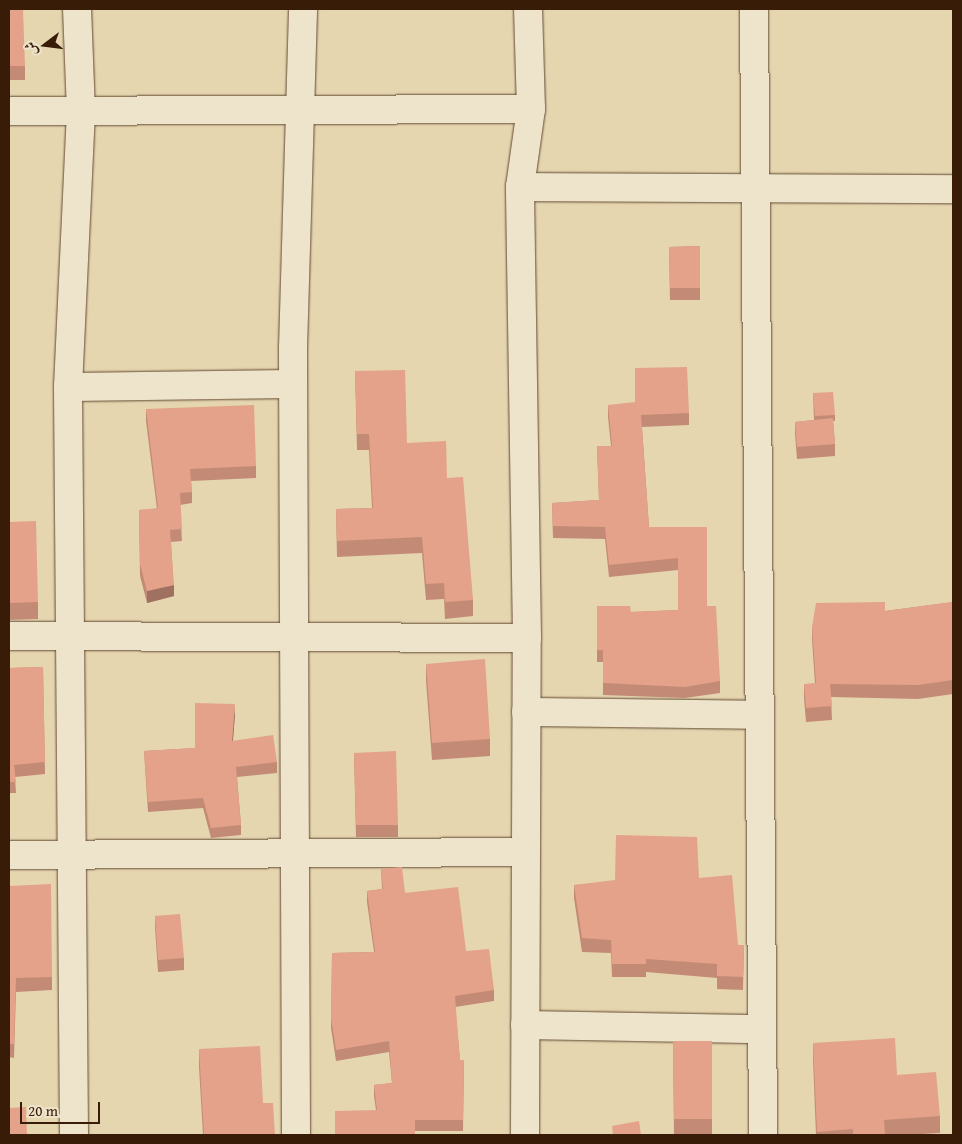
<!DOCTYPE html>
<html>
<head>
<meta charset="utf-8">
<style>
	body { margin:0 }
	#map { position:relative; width:962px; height:1144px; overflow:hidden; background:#e5d6b0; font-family:"Gentium Book Plus",Amiri,serif }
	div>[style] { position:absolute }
	.roads { filter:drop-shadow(0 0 1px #634a31) drop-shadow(0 0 1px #634a31) }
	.minor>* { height:28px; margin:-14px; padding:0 14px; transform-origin:14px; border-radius:14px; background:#eee4cc }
	.wall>* { inset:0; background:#c38b76 }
	.shaded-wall>* { inset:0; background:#9f7160 }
	.building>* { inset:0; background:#e3a289 }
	span { translate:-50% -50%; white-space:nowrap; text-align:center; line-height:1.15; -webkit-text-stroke:4px #eee4cc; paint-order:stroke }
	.frame { position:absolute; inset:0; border:10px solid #381c07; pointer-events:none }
	.north { position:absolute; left:20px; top:20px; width:50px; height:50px; -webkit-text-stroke:4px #eee4cc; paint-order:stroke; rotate:255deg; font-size:14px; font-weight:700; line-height:20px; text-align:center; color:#381c07 }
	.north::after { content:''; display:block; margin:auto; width:18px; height:22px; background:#381c07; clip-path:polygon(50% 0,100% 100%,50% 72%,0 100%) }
	.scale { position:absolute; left:20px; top:1102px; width:80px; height:22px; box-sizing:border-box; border:2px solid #381c07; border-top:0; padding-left:6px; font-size:15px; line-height:18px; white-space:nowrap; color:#381c07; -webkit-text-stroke:4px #eee4cc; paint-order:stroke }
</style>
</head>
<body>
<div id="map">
	<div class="roads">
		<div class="minor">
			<div style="left:754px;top:9px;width:1126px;rotate:89.54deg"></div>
			<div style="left:9px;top:111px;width:522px;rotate:-0.22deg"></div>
			<div style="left:520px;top:187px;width:433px;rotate:0.3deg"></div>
			<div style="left:68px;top:387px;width:225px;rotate:-0.8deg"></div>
			<div style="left:9px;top:636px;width:518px;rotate:0.22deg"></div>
			<div style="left:526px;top:712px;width:234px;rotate:0.7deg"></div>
			<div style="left:9px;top:855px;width:516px;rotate:-0.33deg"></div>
			<div style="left:525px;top:1025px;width:237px;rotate:1deg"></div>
			<div style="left:74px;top:1135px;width:748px;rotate:-90.46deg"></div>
			<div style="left:68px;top:387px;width:275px;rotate:-87.3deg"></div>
			<div style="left:81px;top:112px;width:103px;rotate:-92.2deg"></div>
			<div style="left:296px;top:1135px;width:787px;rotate:-90.22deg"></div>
			<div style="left:293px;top:348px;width:339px;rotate:-88.3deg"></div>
			<div style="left:525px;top:1135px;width:497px;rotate:-89.8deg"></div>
			<div style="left:527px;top:638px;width:451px;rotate:-90.9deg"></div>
			<div style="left:520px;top:187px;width:79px;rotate:-82deg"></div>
			<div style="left:531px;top:109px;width:100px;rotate:-91.7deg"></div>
		</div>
	</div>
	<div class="wall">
		<div style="clip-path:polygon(9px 9px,25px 66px,25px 80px,9px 80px)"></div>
		<div style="clip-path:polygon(700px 246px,700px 300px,670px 300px,669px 247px)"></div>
		<div style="clip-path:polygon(355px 371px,407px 443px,447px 478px,473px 600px,473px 616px,445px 619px,444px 599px,426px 600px,422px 553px,337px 557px,336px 509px,372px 508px,369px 450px,357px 450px)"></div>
		<div style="clip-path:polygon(813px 393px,835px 415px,835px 421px,833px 421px,835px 444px,835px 456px,797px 459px,795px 434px,795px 422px,814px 420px)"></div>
		<div style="clip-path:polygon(608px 405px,689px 413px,689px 425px,642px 427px,649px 527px,707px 527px,707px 606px,720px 681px,720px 693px,685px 698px,603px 695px,603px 662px,597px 662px,597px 606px,631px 612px,678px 610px,678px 570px,609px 577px,605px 539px,553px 538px,552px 503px,599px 500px,597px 446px,611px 446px,608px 417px)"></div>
		<div style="clip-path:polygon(146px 409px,256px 466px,256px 478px,191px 481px,192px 492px,192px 503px,180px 505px,182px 541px,171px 542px,174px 596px,147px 603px,140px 576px,139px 510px,157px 509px,146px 421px)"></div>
		<div style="clip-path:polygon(9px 522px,38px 602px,38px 619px,9px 620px)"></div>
		<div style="clip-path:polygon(953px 602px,953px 694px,918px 699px,831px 697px,832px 720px,806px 722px,804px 698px,804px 684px,815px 684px,812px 640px,812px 627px,885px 611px)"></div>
		<div style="clip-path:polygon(426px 664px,490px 739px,490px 756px,432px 760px,426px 681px)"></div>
		<div style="clip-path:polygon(43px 667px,45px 774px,15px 777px,16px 793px,9px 793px,9px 668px)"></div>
		<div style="clip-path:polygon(235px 714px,233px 741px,277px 762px,277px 773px,237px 777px,241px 825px,241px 835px,211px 838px,203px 808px,148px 812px,144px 751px,195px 748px)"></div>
		<div style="clip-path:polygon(354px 753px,398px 825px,398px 837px,356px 837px)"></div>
		<div style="clip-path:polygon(381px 869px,466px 951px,494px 990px,494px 1001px,455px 1007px,460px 1060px,464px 1060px,463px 1131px,415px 1131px,376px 1110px,374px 1096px,374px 1085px,392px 1083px,389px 1052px,336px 1061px,331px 1028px,332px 953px,374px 952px,367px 902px,367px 891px,382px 889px)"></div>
		<div style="clip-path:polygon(699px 878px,738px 945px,744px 945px,743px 990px,717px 989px,717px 978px,646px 972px,646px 977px,612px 977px,611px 953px,582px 952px,574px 898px,574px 885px)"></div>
		<div style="clip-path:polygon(9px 886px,52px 977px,52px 990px,16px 992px,14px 1058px,9px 1057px)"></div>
		<div style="clip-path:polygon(155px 916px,184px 958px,184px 970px,158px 972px,155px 928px)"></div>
		<div style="clip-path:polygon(673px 1041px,712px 1041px,712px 1135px,674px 1135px)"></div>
		<div style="clip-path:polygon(813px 1043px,897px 1075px,940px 1116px,940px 1133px,906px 1135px,816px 1135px,813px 1060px)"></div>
		<div style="clip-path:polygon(199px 1049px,263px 1103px,275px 1135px,203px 1135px,199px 1067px)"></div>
	</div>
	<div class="shaded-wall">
		<div style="clip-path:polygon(174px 585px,174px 596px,147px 603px,147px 591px)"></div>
		<div style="clip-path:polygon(235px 704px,235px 714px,232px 751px,232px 741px)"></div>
	</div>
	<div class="building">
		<div style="clip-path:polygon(9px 9px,23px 9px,25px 66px,9px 66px)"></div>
		<div style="clip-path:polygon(700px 246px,700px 288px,670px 288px,669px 247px)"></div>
		<div style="clip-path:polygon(687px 367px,689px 413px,641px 415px,649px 527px,707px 527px,707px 606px,716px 606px,720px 681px,685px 687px,603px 683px,603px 650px,597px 650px,597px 606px,630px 606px,631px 612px,678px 610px,678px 558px,609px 565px,605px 527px,553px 526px,552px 503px,599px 500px,597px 446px,612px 446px,608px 405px,635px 402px,635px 368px)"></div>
		<div style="clip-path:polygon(405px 370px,407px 443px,446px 441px,447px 478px,463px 477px,473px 600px,445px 602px,444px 583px,426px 584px,422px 537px,337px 541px,336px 509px,373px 508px,369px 434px,357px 434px,355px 371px)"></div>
		<div style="clip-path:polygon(833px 392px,835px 415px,815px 416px,813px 393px)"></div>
		<div style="clip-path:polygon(254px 405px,256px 466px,190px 469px,192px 492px,180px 493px,182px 529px,170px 530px,174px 585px,147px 591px,140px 564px,139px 510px,158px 508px,146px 409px)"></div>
		<div style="clip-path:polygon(833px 418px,835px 444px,797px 447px,795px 422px)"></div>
		<div style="clip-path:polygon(36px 521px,38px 602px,9px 603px,9px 522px)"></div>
		<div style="clip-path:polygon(885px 602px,885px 611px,953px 602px,953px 680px,918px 685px,830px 684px,832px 706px,806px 708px,804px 684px,816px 683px,812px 627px,816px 603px)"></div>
		<div style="clip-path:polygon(485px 659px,490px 739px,432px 743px,426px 664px)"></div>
		<div style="clip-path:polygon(43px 667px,45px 762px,14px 765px,16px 782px,9px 782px,9px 668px)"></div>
		<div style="clip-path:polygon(195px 703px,235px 704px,232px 741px,273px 735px,277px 762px,236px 767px,241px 825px,211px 828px,203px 798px,148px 802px,144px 751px,195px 748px)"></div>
		<div style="clip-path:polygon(396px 751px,398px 825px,356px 825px,354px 753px)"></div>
		<div style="clip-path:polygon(616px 835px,697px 837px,699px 878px,732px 875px,738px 945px,744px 945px,743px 977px,717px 976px,717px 964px,646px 959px,646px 964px,612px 964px,611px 940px,582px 938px,574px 885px,615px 880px)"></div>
		<div style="clip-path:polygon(402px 867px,405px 893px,458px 887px,466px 951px,489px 949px,494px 990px,455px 996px,460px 1060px,464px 1060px,463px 1120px,415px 1120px,415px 1135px,335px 1135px,335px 1111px,377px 1110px,374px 1085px,392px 1083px,389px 1041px,336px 1050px,331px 1017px,332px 953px,375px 952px,367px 891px,383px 889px,381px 869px)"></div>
		<div style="clip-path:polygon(51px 884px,52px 977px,16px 978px,14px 1044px,9px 1044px,9px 886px)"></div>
		<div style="clip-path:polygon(180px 914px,184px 958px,158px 960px,155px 916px)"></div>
		<div style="clip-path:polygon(895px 1038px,897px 1075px,936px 1072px,940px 1116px,884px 1120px,885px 1135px,853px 1135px,853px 1129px,817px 1132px,813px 1043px)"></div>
		<div style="clip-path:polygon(673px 1041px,712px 1041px,712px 1119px,674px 1119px)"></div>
		<div style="clip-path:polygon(260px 1046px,263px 1103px,273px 1103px,275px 1135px,204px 1135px,199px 1049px)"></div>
		<div style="clip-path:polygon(26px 1107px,27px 1135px,9px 1135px,9px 1108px)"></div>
		<div style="clip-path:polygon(639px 1121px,641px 1135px,613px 1135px,612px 1126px)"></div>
	</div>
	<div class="frame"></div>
	<div class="north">ش</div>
	<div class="scale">20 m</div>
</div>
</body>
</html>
